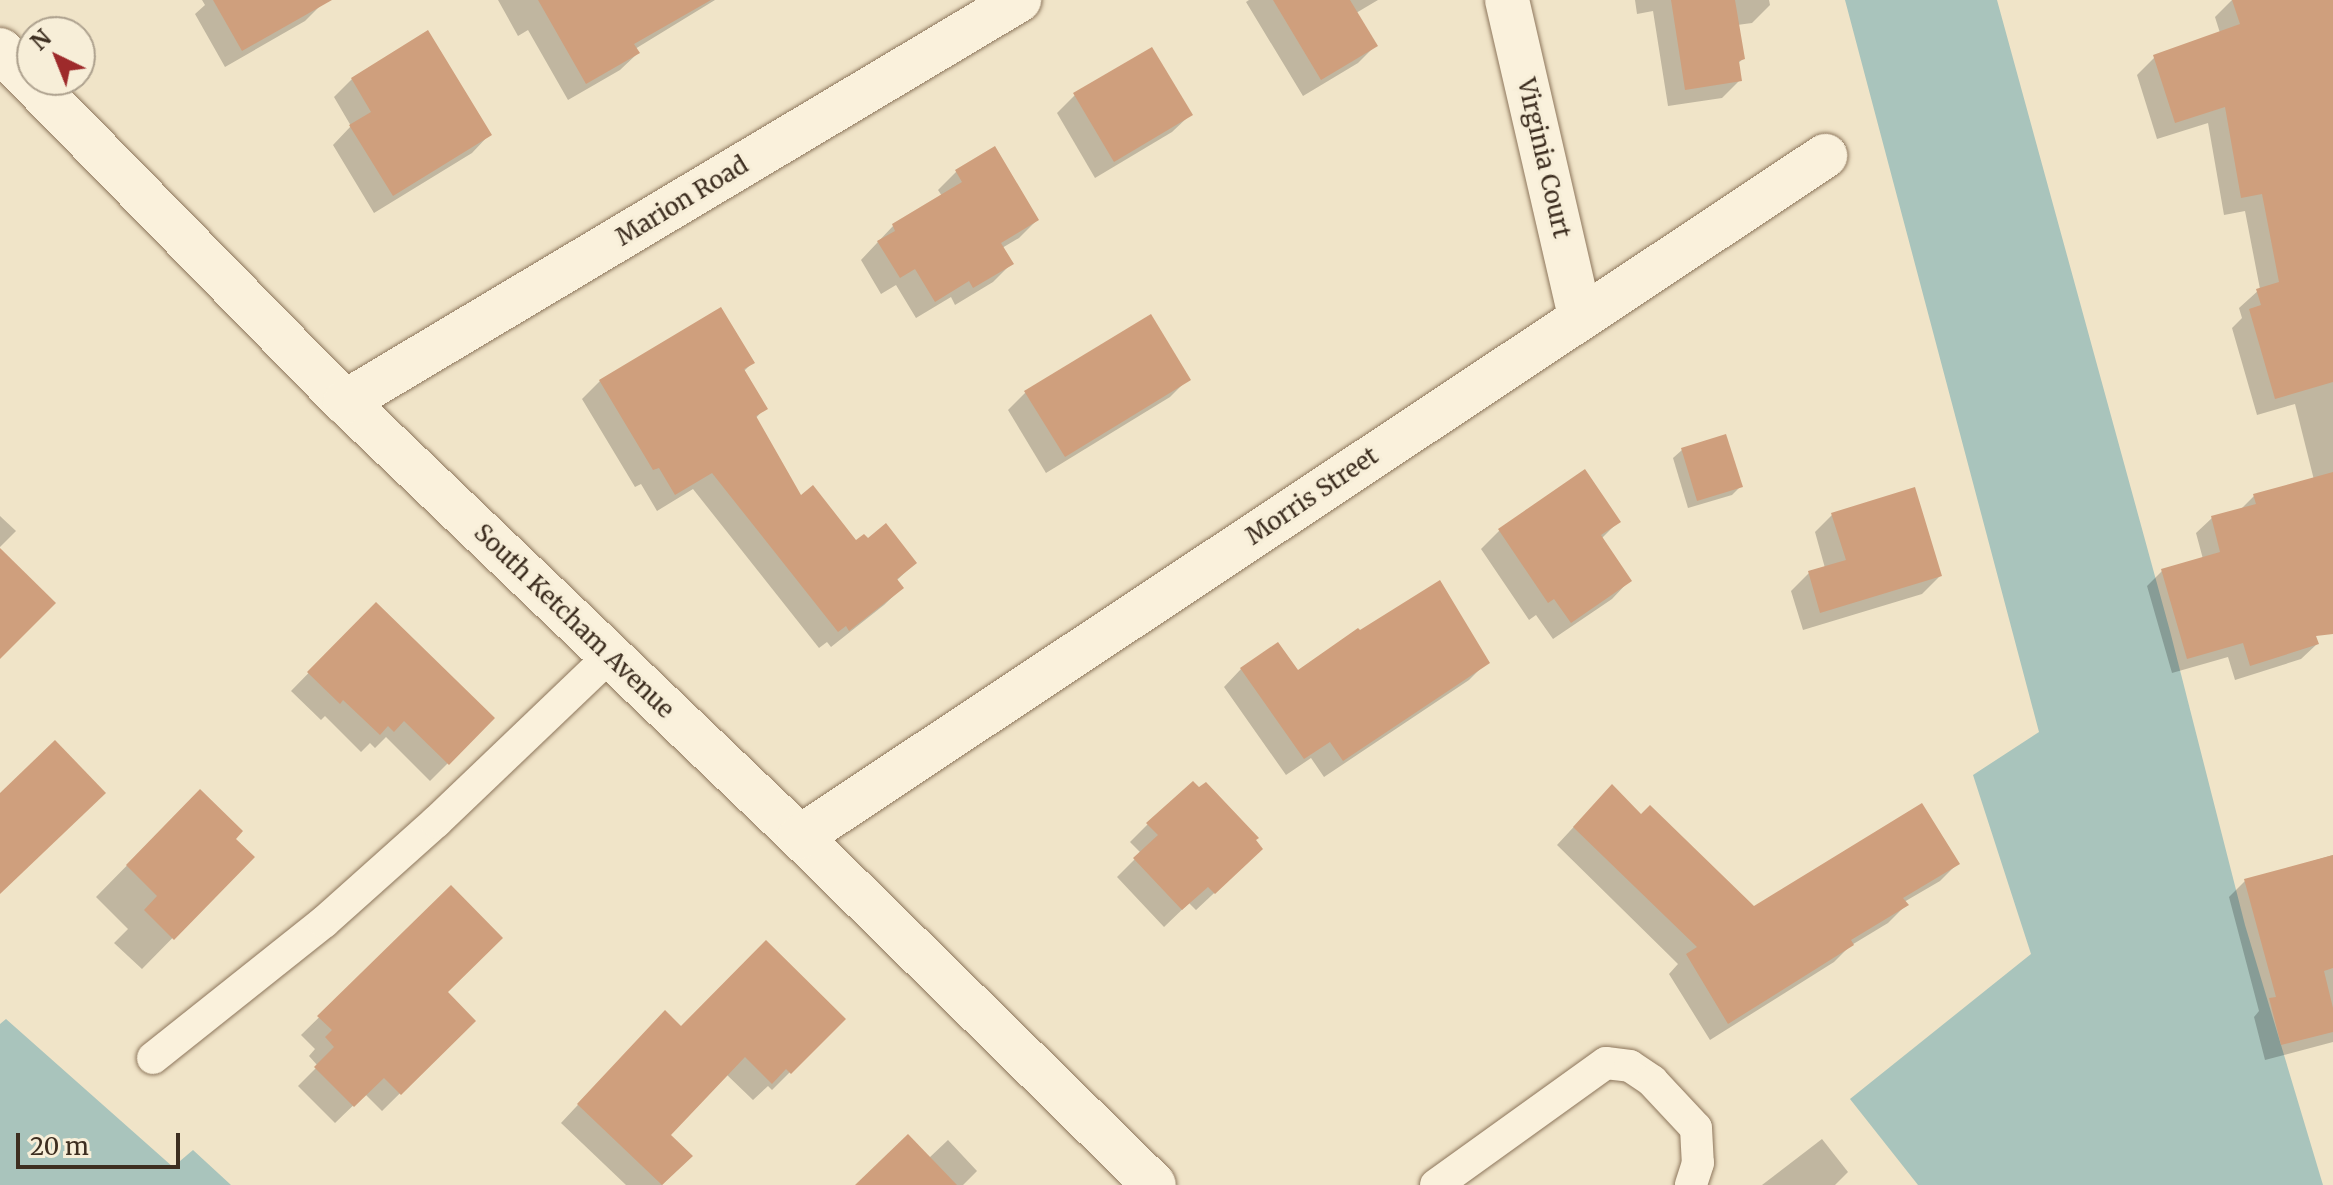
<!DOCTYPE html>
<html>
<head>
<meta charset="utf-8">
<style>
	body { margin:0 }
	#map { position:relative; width:2333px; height:1185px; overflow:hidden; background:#f0e4c8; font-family:Merriweather,serif }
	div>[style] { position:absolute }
	.water>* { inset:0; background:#a9c4bc }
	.shadow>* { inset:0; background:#0003 }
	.building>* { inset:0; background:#cf9f7d }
	.roads { filter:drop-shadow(0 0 2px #8d765c) drop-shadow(0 0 2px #8d765c) }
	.service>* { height:32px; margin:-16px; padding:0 16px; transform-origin:16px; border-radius:16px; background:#faf1dc }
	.minor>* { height:44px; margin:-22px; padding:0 22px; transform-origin:22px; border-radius:22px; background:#faf1dc }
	span { translate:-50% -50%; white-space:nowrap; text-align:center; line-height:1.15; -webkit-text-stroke:6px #f7eed8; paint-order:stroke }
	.street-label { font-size:24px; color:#3d2e20 }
	.north { position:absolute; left:16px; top:16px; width:80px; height:80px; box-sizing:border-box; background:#f7eed8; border:2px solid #ada18e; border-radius:50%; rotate:317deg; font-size:22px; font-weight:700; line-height:32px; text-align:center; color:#3d2e20 }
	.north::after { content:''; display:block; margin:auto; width:28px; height:36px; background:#9e2a2b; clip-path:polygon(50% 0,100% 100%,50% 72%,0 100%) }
	.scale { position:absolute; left:16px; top:1133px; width:164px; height:36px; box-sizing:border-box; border:4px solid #3d2e20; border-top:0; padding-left:10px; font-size:24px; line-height:28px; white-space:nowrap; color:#3d2e20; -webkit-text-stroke:6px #f7eed8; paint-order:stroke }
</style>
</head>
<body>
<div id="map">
	<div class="water">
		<div style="clip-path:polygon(1845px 0,1997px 0,2170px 631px,2245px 925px,2323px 1185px,1918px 1185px,1850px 1099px,2031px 954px,1973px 775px,2039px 732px)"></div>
		<div style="clip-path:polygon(6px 1019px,173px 1167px,193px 1150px,231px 1185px,0 1185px,0 1024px)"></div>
	</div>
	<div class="shadow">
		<div style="clip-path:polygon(202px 0,320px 0,322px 4px,305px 21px,225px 67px,195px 14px,205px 5px)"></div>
		<div style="clip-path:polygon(498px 0,715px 0,635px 49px,638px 53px,620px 70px,568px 100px,528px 30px,518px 36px)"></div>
		<div style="clip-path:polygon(1249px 0,1378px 0,1356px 13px,1375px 46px,1358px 63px,1303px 96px,1246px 2px)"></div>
		<div style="clip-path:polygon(1635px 0,1769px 0,1770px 5px,1752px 23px,1737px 25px,1743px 59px,1737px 64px,1740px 80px,1722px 98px,1668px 106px,1653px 11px,1637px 14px)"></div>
		<div style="clip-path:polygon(2232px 0,2329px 0,2333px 14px,2333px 606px,2307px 613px,2317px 644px,2301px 659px,2235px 680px,2228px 657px,2172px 673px,2147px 586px,2162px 571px,2203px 559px,2196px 533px,2212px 518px,2239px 511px,2254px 496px,2314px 480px,2295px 404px,2257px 415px,2232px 328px,2242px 318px,2239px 308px,2260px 289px,2245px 211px,2224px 215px,2208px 123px,2157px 139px,2137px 75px,2155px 57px,2220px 33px,2215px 17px)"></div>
		<div style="clip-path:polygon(352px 79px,489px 135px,472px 153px,374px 213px,333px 145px,351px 126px,334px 97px)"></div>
		<div style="clip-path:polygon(1075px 95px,1190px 115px,1172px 132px,1095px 178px,1057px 113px)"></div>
		<div style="clip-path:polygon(994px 149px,1037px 220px,1019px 238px,1002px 248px,1011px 264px,993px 282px,955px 305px,951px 297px,916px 318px,896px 285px,881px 294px,861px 260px,893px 226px,942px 196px,938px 190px,956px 172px)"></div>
		<div style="clip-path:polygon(752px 363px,743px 372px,765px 408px,755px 419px,800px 498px,856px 543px,915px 563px,896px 581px,902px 588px,884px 605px,831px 647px,827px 642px,819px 648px,693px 489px,657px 511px,641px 484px,635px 487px,582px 399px,600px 381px)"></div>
		<div style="clip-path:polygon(1188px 379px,1170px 397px,1046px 473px,1008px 410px,1025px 393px)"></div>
		<div style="clip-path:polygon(1682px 450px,1741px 486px,1732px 495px,1688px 508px,1673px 458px)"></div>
		<div style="clip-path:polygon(1584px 472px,1618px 522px,1601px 539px,1629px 581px,1612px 599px,1553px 639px,1536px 615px,1529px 620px,1481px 549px,1499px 531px)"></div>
		<div style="clip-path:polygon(1832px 515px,1940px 576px,1922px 594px,1803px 630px,1791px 591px,1809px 573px,1825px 568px,1815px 532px)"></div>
		<div style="clip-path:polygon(0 516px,16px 531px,0 547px)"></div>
		<div style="clip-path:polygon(376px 604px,493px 718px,430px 781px,386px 737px,375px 748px,370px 743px,361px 752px,325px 716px,321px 720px,291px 691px)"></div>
		<div style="clip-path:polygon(1487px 662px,1469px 680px,1324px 777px,1311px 758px,1286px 775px,1224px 687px,1241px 669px,1297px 673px)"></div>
		<div style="clip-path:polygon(200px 791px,233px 839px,252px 857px,142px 969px,114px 943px,128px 929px,96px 897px)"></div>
		<div style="clip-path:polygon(1594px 805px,1641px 817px,1753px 908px,1958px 863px,1940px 881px,1904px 902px,1906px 905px,1888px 923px,1850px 946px,1834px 962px,1710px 1040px,1669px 974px,1678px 964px,1557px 845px)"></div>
		<div style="clip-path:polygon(1148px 824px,1243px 866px,1196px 910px,1189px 903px,1164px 927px,1117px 877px,1141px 853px,1130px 842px)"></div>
		<div style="clip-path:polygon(2333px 855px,2333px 1042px,2265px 1060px,2254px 1017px,2259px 1011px,2229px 897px,2245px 881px)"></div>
		<div style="clip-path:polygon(451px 888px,445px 992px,473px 1021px,382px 1111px,365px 1094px,335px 1123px,298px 1086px,318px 1066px,309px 1056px,315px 1049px,301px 1035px)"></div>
		<div style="clip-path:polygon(843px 1019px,772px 1090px,768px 1086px,753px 1100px,726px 1074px,668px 1135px,690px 1156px,662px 1185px,626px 1185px,561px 1123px,647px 1031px)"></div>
		<div style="clip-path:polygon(1822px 1139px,1848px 1172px,1835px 1185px,1762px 1185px)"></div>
		<div style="clip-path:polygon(948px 1140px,977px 1171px,963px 1185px,858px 1185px,929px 1158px)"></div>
	</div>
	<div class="building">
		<div style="clip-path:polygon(213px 0,332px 0,242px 51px)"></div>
		<div style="clip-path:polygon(538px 0,711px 0,634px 44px,640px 53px,586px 84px)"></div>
		<div style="clip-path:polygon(1273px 0,1350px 0,1378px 46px,1321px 80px)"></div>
		<div style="clip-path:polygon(1671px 0,1735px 0,1745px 59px,1739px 61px,1742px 81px,1685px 90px)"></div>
		<div style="clip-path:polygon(2232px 0,2333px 0,2333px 382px,2275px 399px,2249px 309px,2261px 305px,2256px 289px,2279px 282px,2262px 194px,2241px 198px,2225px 107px,2175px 123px,2153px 55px,2240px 24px)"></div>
		<div style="clip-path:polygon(428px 30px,492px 135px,393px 196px,349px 125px,371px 112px,351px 78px)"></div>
		<div style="clip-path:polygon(1152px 47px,1193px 115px,1114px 162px,1073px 93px)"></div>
		<div style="clip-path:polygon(995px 146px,1039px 220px,1001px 243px,1014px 264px,973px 288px,969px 281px,935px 302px,915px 269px,900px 278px,877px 241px,895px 231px,892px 224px,962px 182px,955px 170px)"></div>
		<div style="clip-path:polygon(721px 307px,755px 363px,744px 369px,768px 409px,756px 416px,801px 495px,813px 485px,856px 540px,864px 534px,868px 538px,886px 523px,917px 563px,897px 579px,904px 588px,849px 631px,846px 626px,838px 632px,712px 473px,675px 495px,659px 468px,653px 470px,599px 380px)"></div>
		<div style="clip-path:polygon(1151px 314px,1191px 380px,1065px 457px,1024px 391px)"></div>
		<div style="clip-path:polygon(1726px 434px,1743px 487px,1697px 501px,1681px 448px)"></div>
		<div style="clip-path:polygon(1585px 469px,1621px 522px,1601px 535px,1632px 581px,1571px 623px,1554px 599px,1548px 603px,1498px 529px)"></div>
		<div style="clip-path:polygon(2333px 472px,2333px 634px,2316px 636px,2319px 644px,2250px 666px,2243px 643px,2187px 659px,2161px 569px,2220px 552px,2211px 516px,2256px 504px,2253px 494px)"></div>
		<div style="clip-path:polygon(1915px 487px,1942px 576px,1820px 613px,1808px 571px,1846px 560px,1831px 513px)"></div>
		<div style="clip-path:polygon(0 548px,56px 603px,0 659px)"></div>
		<div style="clip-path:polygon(1440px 580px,1490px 663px,1343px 761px,1330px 742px,1304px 759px,1240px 668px,1278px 642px,1298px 670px,1358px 628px,1360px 630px)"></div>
		<div style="clip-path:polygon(376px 602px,495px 718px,449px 765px,404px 721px,394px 732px,388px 726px,380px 735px,343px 700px,340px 704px,307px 672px)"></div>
		<div style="clip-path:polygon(55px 740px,106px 793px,0 894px,0 793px)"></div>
		<div style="clip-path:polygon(1193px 781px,1199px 787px,1206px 782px,1259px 838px,1256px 840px,1263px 849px,1215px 894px,1208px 887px,1182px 910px,1133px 858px,1158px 835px,1146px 823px)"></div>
		<div style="clip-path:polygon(1612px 784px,1641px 814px,1650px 805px,1754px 906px,1922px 803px,1960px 864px,1903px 898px,1909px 905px,1851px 940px,1854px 945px,1728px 1024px,1686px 954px,1697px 947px,1573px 827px)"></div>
		<div style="clip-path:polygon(200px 789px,243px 831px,236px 839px,255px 857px,174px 940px,144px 910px,157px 896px,126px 865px)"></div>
		<div style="clip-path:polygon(2333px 855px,2333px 968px,2324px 971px,2333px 1008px,2333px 1032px,2281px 1045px,2269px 998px,2276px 997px,2244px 879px)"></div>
		<div style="clip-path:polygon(451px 885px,503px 938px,448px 992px,476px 1021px,401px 1095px,384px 1078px,354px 1107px,314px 1067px,334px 1047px,325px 1037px,332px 1030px,317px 1016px)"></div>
		<div style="clip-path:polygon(766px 940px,846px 1019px,791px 1074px,786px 1069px,772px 1084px,745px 1057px,671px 1135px,693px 1156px,662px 1185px,577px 1104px,665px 1010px,681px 1026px)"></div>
		<div style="clip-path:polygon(908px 1134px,957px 1185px,855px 1185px)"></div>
	</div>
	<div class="roads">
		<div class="service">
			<div style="left:153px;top:1058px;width:218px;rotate:-38.5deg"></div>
			<div style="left:324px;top:922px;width:150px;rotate:-41.8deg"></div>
			<div style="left:436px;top:822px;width:240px;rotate:-43.7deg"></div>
			<div style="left:1436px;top:1185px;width:209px;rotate:-35.7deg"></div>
			<div style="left:1606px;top:1063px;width:24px;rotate:7deg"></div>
			<div style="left:1630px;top:1066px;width:27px;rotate:34deg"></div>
			<div style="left:1652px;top:1081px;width:64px;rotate:46.9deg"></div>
			<div style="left:1696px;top:1128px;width:35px;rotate:87deg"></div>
			<div style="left:1698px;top:1163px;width:23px;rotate:108deg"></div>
		</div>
		<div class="minor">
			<div style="left:1507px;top:0;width:324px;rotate:77deg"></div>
			<div style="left:0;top:50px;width:493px;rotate:45.6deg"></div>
			<div style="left:345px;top:402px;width:629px;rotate:43.71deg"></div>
			<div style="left:800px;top:837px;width:496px;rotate:44.5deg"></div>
			<div style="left:345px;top:402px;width:785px;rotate:-30.81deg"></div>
			<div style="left:800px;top:837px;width:1231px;rotate:-33.6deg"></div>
		</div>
	</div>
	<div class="street-label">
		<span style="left:1544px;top:158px;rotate:77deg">Virginia Court</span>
		<span style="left:682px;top:201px;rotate:-31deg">Marion Road</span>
		<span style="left:1312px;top:496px;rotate:-34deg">Morris Street</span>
		<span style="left:574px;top:621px;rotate:44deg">South Ketcham Avenue</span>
	</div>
	<div class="north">N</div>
	<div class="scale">20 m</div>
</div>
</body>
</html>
